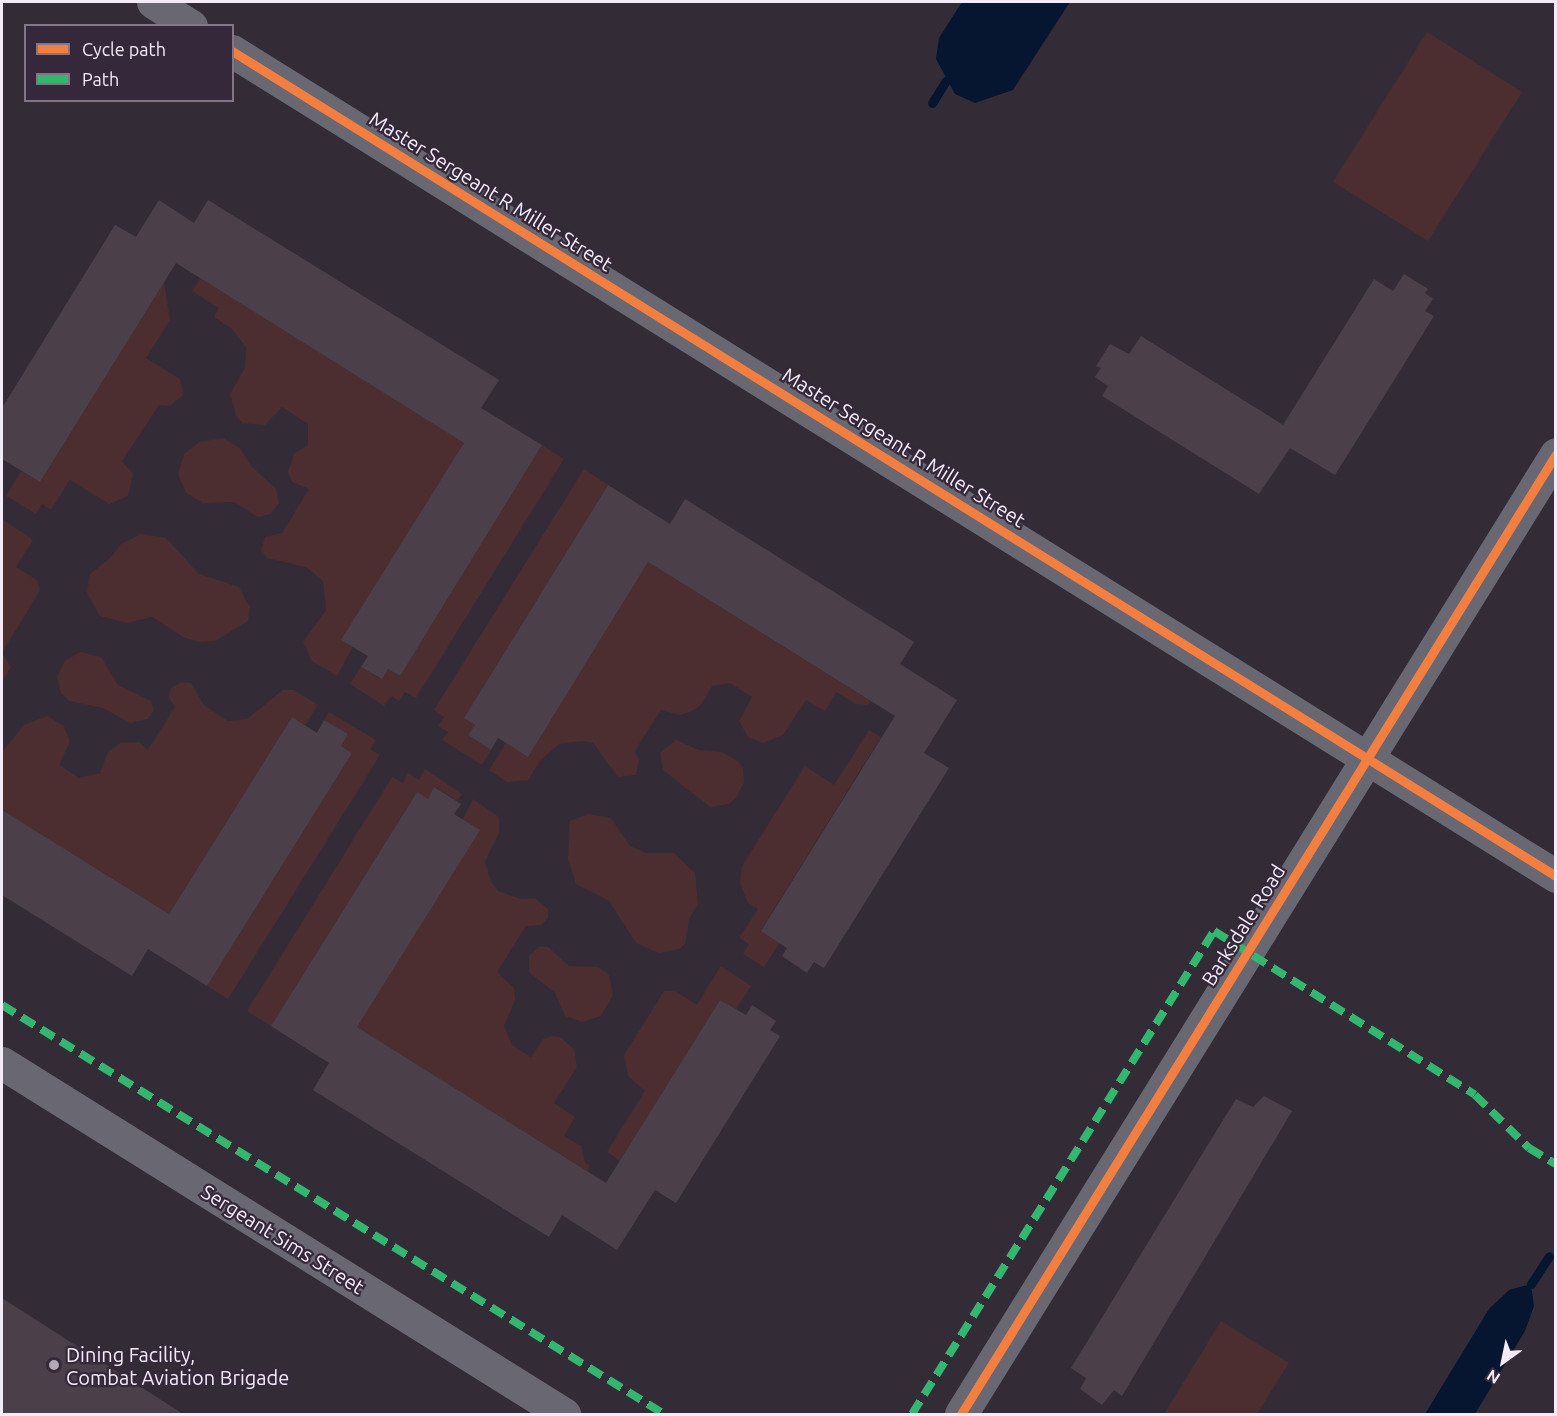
<!DOCTYPE html>
<html>
<head>
<meta charset="utf-8">
<style>
	body { margin:0 }
	#map { position:relative; width:1557px; height:1416px; overflow:hidden; background:#332c36; font-family:Ubuntu,sans-serif }
	div>[style] { position:absolute }
	.green>* { inset:0; background:#4c2d30 }
	.water>* { inset:0; background:#061631 }
	.stream>* { height:9px; margin:-4.5px; padding:0 4.5px; transform-origin:4.5px; border-radius:4.5px; background:#061631 }
	.building>* { inset:0; background:#4b4049 }
	.street>* { height:33px; margin:-16.5px; padding:0 16.5px; transform-origin:16.5px; border-radius:16.5px; background:#686772 }
	.quiet>* { height:8px; margin-top:-4px; transform-origin:0; background:repeating-linear-gradient(90deg,#33b770 0 15px,transparent 0 23px) }
	.cycleway>* { height:9px; margin:-4.5px; padding:0 4.5px; transform-origin:4.5px; border-radius:4.5px; background:#f27e40 }
	.dots>* { width:16px; height:16px; translate:-50% -50%; box-sizing:border-box; border:3px solid #35283a; border-radius:50% }
	span { translate:-50% -50%; white-space:nowrap; text-align:center; line-height:1.15; -webkit-text-stroke:4.5px #35283a; paint-order:stroke }
	.street-label { font-size:20px; color:#f3ebf7 }
	.poi-label { font-size:20px; color:#f3ebf7 }
	.left { translate:0 -50%; text-align:left }
	.frame { position:absolute; inset:0; border:3px solid #f3ebf7; pointer-events:none }
	.legend { position:absolute; left:24px; top:24px; width:210px; height:78px; box-sizing:border-box; background:#35283a; border:2px solid #817686; margin:0; padding:8px 10px; list-style:none; font-size:18px; color:#f3ebf7 }
	.legend li { display:flex; align-items:center; gap:12px; height:30px }
	.legend b { width:30px; border:2px solid #817686 }
	.north { position:absolute; left:1473px; top:1332px; width:60px; height:60px; -webkit-text-stroke:4px #35283a; paint-order:stroke; rotate:213deg; font-size:16px; font-weight:700; line-height:24px; text-align:center; color:#f3ebf7 }
	.north::after { content:''; display:block; margin:auto; width:21px; height:27px; background:#f3ebf7; clip-path:polygon(50% 0,100% 100%,50% 72%,0 100%) }
</style>
</head>
<body>
<div id="map">
	<div class="green">
		<div style="clip-path:polygon(1427px 32px,1522px 92px,1428px 241px,1333px 182px)"></div>
		<div style="clip-path:polygon(200px 278px,464px 443px,337px 676px,312px 661px,303px 642px,326px 610px,323px 581px,306px 567px,267px 558px,261px 550px,265px 537px,282px 533px,309px 489px,292px 482px,288px 472px,294px 454px,308px 445px,308px 424px,282px 407px,265px 425px,242px 423px,236px 415px,230px 394px,245px 368px,246px 347px,232px 329px,214px 317px,219px 308px,192px 291px)"></div>
		<div style="clip-path:polygon(164px 282px,170px 320px,146px 358px,180px 379px,183px 395px,170px 406px,159px 405px,122px 461px,133px 474px,128px 496px,109px 504px,70px 480px,51px 510px,42px 504px,36px 514px,6px 496px,21px 471px,40px 482px)"></div>
		<div style="clip-path:polygon(223px 438px,240px 448px,251px 466px,276px 489px,279px 503px,271px 514px,258px 517px,234px 502px,203px 503px,186px 493px,178px 474px,184px 454px,199px 442px)"></div>
		<div style="clip-path:polygon(542px 445px,564px 459px,416px 698px,405px 692px,399px 701px,391px 696px,384px 706px,350px 684px,361px 667px,381px 679px,388px 669px,400px 676px)"></div>
		<div style="clip-path:polygon(584px 469px,608px 485px,464px 718px,475px 725px,468px 735px,491px 750px,482px 765px,442px 740px,448px 732px,438px 726px,444px 717px,434px 710px)"></div>
		<div style="clip-path:polygon(2px 519px,33px 540px,16px 567px,37px 580px,40px 590px,2px 653px,11px 667px,2px 682px)"></div>
		<div style="clip-path:polygon(141px 534px,166px 538px,199px 574px,239px 587px,250px 607px,248px 621px,215px 641px,200px 642px,185px 638px,152px 617px,127px 623px,100px 616px,87px 593px,90px 574px,110px 558px,121px 544px)"></div>
		<div style="clip-path:polygon(648px 562px,871px 701px,868px 705px,856px 704px,836px 692px,825px 711px,806px 700px,783px 735px,763px 743px,748px 737px,739px 721px,752px 697px,730px 683px,712px 686px,700px 706px,690px 712px,679px 715px,661px 710px,634px 752px,639px 760px,636px 775px,618px 777px,593px 743px,582px 741px,559px 744px,540px 761px,528px 780px,507px 782px,489px 770px,506px 743px,528px 756px)"></div>
		<div style="clip-path:polygon(80px 652px,101px 657px,118px 685px,151px 701px,154px 710px,148px 719px,130px 723px,103px 708px,69px 701px,61px 693px,57px 677px,65px 661px)"></div>
		<div style="clip-path:polygon(181px 682px,191px 683px,204px 705px,228px 721px,247px 719px,283px 690px,294px 690px,318px 705px,305px 725px,292px 717px,169px 914px,2px 810px,2px 752px,24px 725px,47px 716px,64px 726px,70px 742px,59px 765px,79px 778px,100px 773px,108px 752px,120px 743px,139px 742px,148px 750px,175px 707px,169px 698px,171px 688px)"></div>
		<div style="clip-path:polygon(329px 712px,376px 740px,370px 749px,380px 755px,228px 999px,207px 986px,352px 753px,341px 746px,347px 734px,324px 720px)"></div>
		<div style="clip-path:polygon(869px 730px,881px 737px,761px 930px,780px 943px,764px 967px,743px 954px,749px 944px,739px 938px,758px 909px,748px 903px,740px 883px,742px 866px,805px 766px,834px 785px)"></div>
		<div style="clip-path:polygon(676px 740px,699px 750px,722px 752px,738px 761px,743px 768px,744px 782px,736px 798px,729px 804px,710px 807px,663px 770px,660px 753px)"></div>
		<div style="clip-path:polygon(425px 769px,462px 794px,457px 801px,435px 787px,428px 799px,417px 792px,271px 1026px,247px 1011px,392px 777px,403px 783px,408px 773px,419px 780px)"></div>
		<div style="clip-path:polygon(473px 799px,499px 817px,499px 833px,485px 861px,491px 882px,498px 891px,521px 899px,535px 898px,548px 909px,548px 918px,541px 925px,526px 926px,497px 972px,514px 988px,515px 1000px,504px 1026px,512px 1045px,531px 1057px,543px 1039px,551px 1036px,560px 1037px,574px 1049px,577px 1067px,554px 1103px,575px 1117px,564px 1136px,581px 1146px,585px 1162px,590px 1166px,587px 1171px,357px 1027px)"></div>
		<div style="clip-path:polygon(588px 814px,611px 818px,630px 846px,646px 853px,674px 853px,695px 873px,698px 903px,689px 920px,685px 944px,679px 949px,659px 953px,636px 943px,609px 901px,576px 884px,568px 859px,570px 821px)"></div>
		<div style="clip-path:polygon(540px 946px,548px 947px,569px 966px,598px 967px,609px 975px,613px 995px,601px 1016px,582px 1022px,565px 1016px,555px 993px,529px 972px,529px 956px)"></div>
		<div style="clip-path:polygon(721px 966px,751px 986px,736px 1010px,720px 1000px,620px 1161px,607px 1152px,645px 1091px,628px 1076px,624px 1055px,664px 991px,675px 991px,697px 1005px)"></div>
		<div style="clip-path:polygon(1221px 1321px,1289px 1363px,1257px 1414px,1164px 1414px)"></div>
	</div>
	<div class="water">
		<div style="clip-path:polygon(962px 2px,1070px 2px,1013px 90px,975px 103px,955px 94px,936px 59px,939px 38px)"></div>
		<div style="clip-path:polygon(1531px 1284px,1534px 1306px,1525px 1331px,1475px 1414px,1425px 1414px,1489px 1309px,1509px 1290px)"></div>
	</div>
	<div class="stream">
		<div style="left:932px;top:103px;width:26px;rotate:-58deg"></div>
		<div style="left:1531px;top:1284px;width:33px;rotate:-57deg"></div>
	</div>
	<div class="building">
		<div style="clip-path:polygon(159px 200px,194px 223px,208px 200px,499px 380px,481px 408px,542px 445px,400px 676px,388px 669px,382px 679px,361px 667px,368px 656px,341px 640px,464px 443px,176px 263px,40px 482px,2px 459px,2px 408px,115px 225px,136px 237px)"></div>
		<div style="clip-path:polygon(1404px 274px,1428px 289px,1425px 293px,1433px 299px,1425px 311px,1434px 316px,1335px 475px,1290px 448px,1259px 494px,1102px 396px,1108px 386px,1095px 377px,1101px 368px,1096px 366px,1110px 344px,1129px 354px,1141px 336px,1283px 425px,1374px 279px,1393px 291px)"></div>
		<div style="clip-path:polygon(608px 485px,670px 524px,685px 499px,914px 642px,900px 664px,957px 700px,924px 753px,949px 768px,824px 968px,814px 962px,807px 973px,782px 956px,787px 948px,761px 931px,895px 716px,648px 562px,528px 757px,498px 738px,491px 750px,468px 735px,475px 725px,464px 718px)"></div>
		<div style="clip-path:polygon(292px 717px,317px 733px,324px 720px,348px 734px,341px 746px,352px 753px,207px 986px,148px 949px,132px 976px,2px 895px,2px 810px,169px 914px)"></div>
		<div style="clip-path:polygon(434px 787px,461px 804px,454px 814px,480px 830px,357px 1027px,606px 1183px,720px 1000px,746px 1015px,752px 1005px,776px 1021px,770px 1030px,780px 1036px,676px 1203px,655px 1190px,617px 1250px,562px 1215px,549px 1237px,313px 1090px,329px 1063px,271px 1026px,417px 792px,428px 799px)"></div>
		<div style="clip-path:polygon(1264px 1096px,1292px 1111px,1122px 1396px,1114px 1390px,1102px 1405px,1080px 1389px,1086px 1378px,1071px 1368px,1236px 1099px,1253px 1107px)"></div>
		<div style="clip-path:polygon(2px 1298px,44px 1325px,183px 1414px,2px 1414px)"></div>
	</div>
	<div class="street">
		<div style="left:153px;top:2px;width:45px;rotate:32.3deg"></div>
		<div style="left:232px;top:51px;width:1560px;rotate:31.93deg"></div>
		<div style="left:2px;top:1063px;width:663px;rotate:31.99deg"></div>
		<div style="left:961px;top:1414px;width:1129px;rotate:-58.21deg"></div>
	</div>
	<div class="quiet">
		<div style="left:2px;top:1005px;width:778px;rotate:31.71deg"></div>
		<div style="left:912px;top:1414px;width:570px;rotate:-57.98deg"></div>
		<div style="left:1214px;top:931px;width:308px;rotate:32.1deg"></div>
		<div style="left:1475px;top:1095px;width:76px;rotate:44.5deg"></div>
		<div style="left:1529px;top:1148px;width:31px;rotate:31deg"></div>
	</div>
	<div class="cycleway">
		<div style="left:232px;top:51px;width:1560px;rotate:31.93deg"></div>
		<div style="left:961px;top:1414px;width:1129px;rotate:-58.21deg"></div>
	</div>
	<div class="dots">
		<div style="left:54px;top:1365px;background:#b0a8b3"></div>
	</div>
	<div class="street-label">
		<span style="left:491px;top:191px;rotate:32deg">Master Sergeant R Miller Street</span>
		<span style="left:904px;top:447px;rotate:32deg">Master Sergeant R Miller Street</span>
		<span style="left:1243px;top:925px;rotate:-58deg">Barksdale Road</span>
		<span style="left:283px;top:1239px;rotate:32deg">Sergeant Sims Street</span>
	</div>
	<div class="poi-label">
		<span class="left" style="left:66px;top:1366px">Dining Facility,<br>Combat Aviation Brigade</span>
	</div>
	<div class="frame"></div>
	<ul class="legend">
	<li><b style="height:8px;background:#f27e40"></b>Cycle path</li>
	<li><b style="height:8px;background:#33b770"></b>Path</li>
	</ul>
	<div class="north">N</div>
</div>
</body>
</html>
